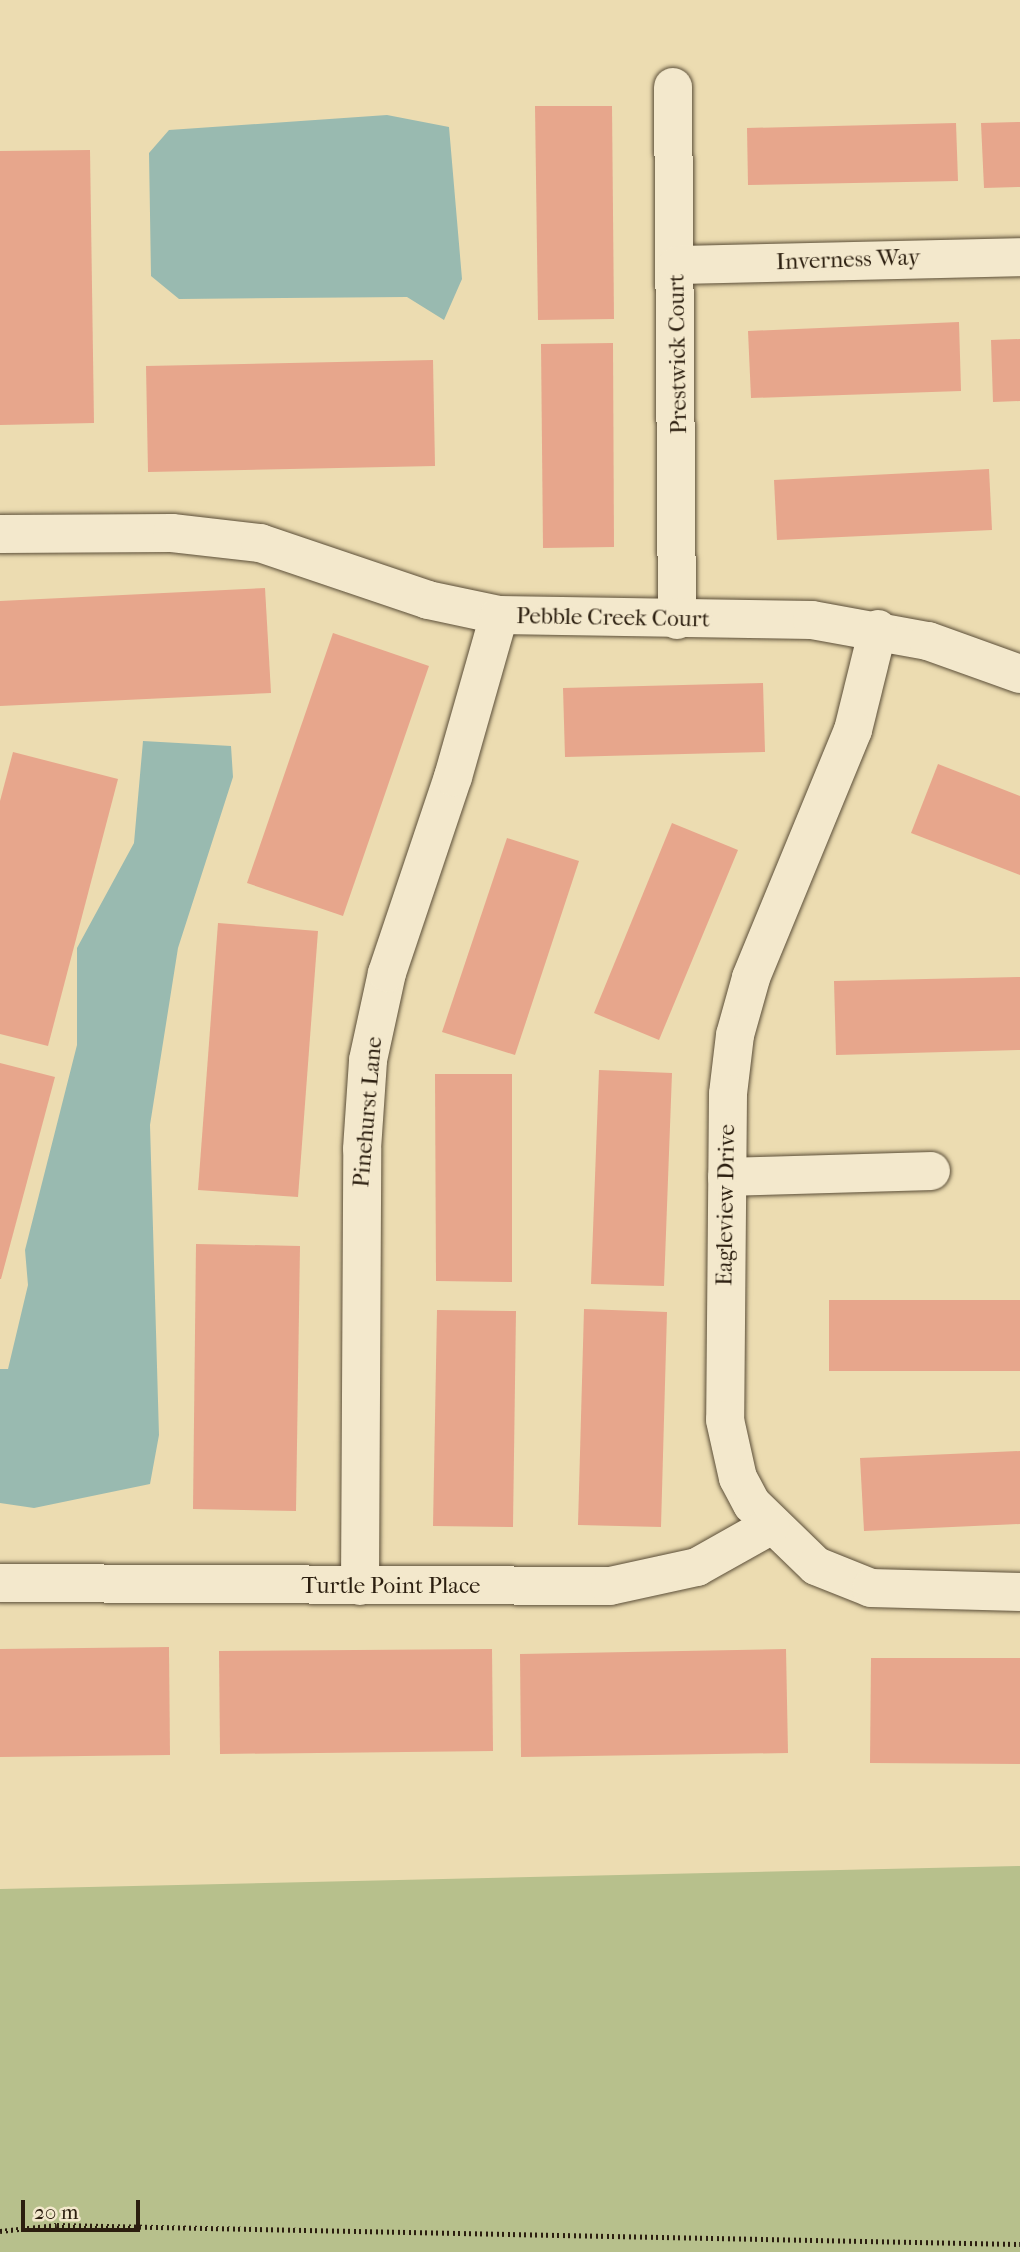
<!DOCTYPE html>
<html>
<head>
<meta charset="utf-8">
<style>
	body { margin:0 }
	#map { position:relative; width:1020px; height:2252px; overflow:hidden; background:#ecdcb1; font-family:"IM FELL French Canon",serif }
	div>[style] { position:absolute }
	.green>* { inset:0; background:#b7c08c }
	.water>* { inset:0; background:#99bab0 }
	.building>* { inset:0; background:#e7a68c }
	.path>* { height:4.5px; margin-top:-2.25px; transform-origin:0; background:repeating-linear-gradient(90deg,#2b1e0f 0 2px,transparent 0 5.5px) }
	.roads { filter:drop-shadow(0 0 2px #5b4e38) drop-shadow(0 0 2px #5b4e38) }
	.minor>* { height:38px; margin:-19px; padding:0 19px; transform-origin:19px; border-radius:19px; background:#f3e8cc }
	span { translate:-50% -50%; white-space:nowrap; text-align:center; line-height:1.15; -webkit-text-stroke:5px #f3e8cc; paint-order:stroke }
	.street-label { font-size:23px; color:#2b1e0f }
	.scale { position:absolute; left:21px; top:2200px; width:119px; height:32px; box-sizing:border-box; border:4px solid #2b1e0f; border-top:0; padding-left:9px; font-size:21px; line-height:24px; white-space:nowrap; color:#2b1e0f; -webkit-text-stroke:5px #f3e8cc; paint-order:stroke }
</style>
</head>
<body>
<div id="map">
	<div class="green">
		<div style="clip-path:polygon(1020px 1866px,1020px 2252px,0 2252px,0 1889px)"></div>
	</div>
	<div class="water">
		<div style="clip-path:polygon(387px 115px,449px 127px,462px 279px,444px 320px,407px 297px,179px 299px,151px 276px,149px 153px,169px 130px)"></div>
		<div style="clip-path:polygon(143px 741px,231px 746px,233px 777px,178px 948px,150px 1125px,159px 1435px,150px 1484px,34px 1508px,0 1503px,0 1369px,8px 1369px,28px 1285px,25px 1250px,77px 1045px,77px 948px,134px 843px)"></div>
	</div>
	<div class="building">
		<div style="clip-path:polygon(535px 106px,612px 106px,614px 319px,538px 320px)"></div>
		<div style="clip-path:polygon(1020px 122px,1020px 187px,984px 188px,981px 123px)"></div>
		<div style="clip-path:polygon(956px 123px,958px 181px,748px 185px,747px 128px)"></div>
		<div style="clip-path:polygon(90px 150px,94px 423px,0 425px,0 151px)"></div>
		<div style="clip-path:polygon(959px 322px,961px 391px,751px 398px,748px 331px)"></div>
		<div style="clip-path:polygon(1020px 339px,1020px 401px,993px 402px,991px 340px)"></div>
		<div style="clip-path:polygon(613px 343px,614px 547px,543px 548px,541px 344px)"></div>
		<div style="clip-path:polygon(433px 360px,435px 466px,148px 472px,146px 366px)"></div>
		<div style="clip-path:polygon(989px 469px,992px 530px,777px 540px,774px 480px)"></div>
		<div style="clip-path:polygon(265px 588px,271px 693px,0 706px,0 601px)"></div>
		<div style="clip-path:polygon(333px 633px,429px 666px,343px 916px,247px 883px)"></div>
		<div style="clip-path:polygon(763px 683px,765px 752px,565px 757px,563px 688px)"></div>
		<div style="clip-path:polygon(13px 752px,118px 779px,48px 1046px,0 1034px,0 801px)"></div>
		<div style="clip-path:polygon(938px 764px,1020px 796px,1020px 875px,911px 833px)"></div>
		<div style="clip-path:polygon(672px 823px,738px 850px,659px 1040px,594px 1013px)"></div>
		<div style="clip-path:polygon(507px 838px,579px 861px,515px 1055px,442px 1032px)"></div>
		<div style="clip-path:polygon(218px 923px,318px 931px,298px 1197px,198px 1190px)"></div>
		<div style="clip-path:polygon(1020px 977px,1020px 1050px,836px 1055px,834px 981px)"></div>
		<div style="clip-path:polygon(0 1063px,55px 1077px,1px 1279px,0 1279px)"></div>
		<div style="clip-path:polygon(599px 1070px,672px 1073px,664px 1286px,591px 1284px)"></div>
		<div style="clip-path:polygon(435px 1074px,512px 1074px,512px 1282px,436px 1281px)"></div>
		<div style="clip-path:polygon(196px 1244px,300px 1246px,296px 1511px,193px 1509px)"></div>
		<div style="clip-path:polygon(829px 1300px,1020px 1300px,1020px 1371px,829px 1371px)"></div>
		<div style="clip-path:polygon(584px 1309px,667px 1312px,661px 1527px,578px 1525px)"></div>
		<div style="clip-path:polygon(437px 1310px,516px 1311px,513px 1527px,433px 1526px)"></div>
		<div style="clip-path:polygon(1020px 1451px,1020px 1524px,864px 1531px,860px 1458px)"></div>
		<div style="clip-path:polygon(169px 1647px,170px 1755px,0 1757px,0 1649px)"></div>
		<div style="clip-path:polygon(492px 1649px,493px 1751px,220px 1754px,219px 1651px)"></div>
		<div style="clip-path:polygon(786px 1649px,788px 1753px,521px 1757px,520px 1654px)"></div>
		<div style="clip-path:polygon(871px 1658px,1020px 1658px,1020px 1764px,870px 1763px)"></div>
	</div>
	<div class="path">
		<div style="left:0;top:2231px;width:57px;rotate:-6deg"></div>
		<div style="left:57px;top:2225px;width:963px;rotate:1.13deg"></div>
	</div>
	<div class="roads">
		<div class="minor">
			<div style="left:673px;top:87px;width:533px;rotate:89.57deg"></div>
			<div style="left:677px;top:265px;width:343px;rotate:-1.3deg"></div>
			<div style="left:0;top:534px;width:172px;rotate:-0.3deg"></div>
			<div style="left:172px;top:533px;width:89px;rotate:6.5deg"></div>
			<div style="left:260px;top:543px;width:177px;rotate:18.7deg"></div>
			<div style="left:428px;top:600px;width:73px;rotate:11.9deg"></div>
			<div style="left:499px;top:615px;width:313px;rotate:0.9deg"></div>
			<div style="left:812px;top:620px;width:118px;rotate:10.3deg"></div>
			<div style="left:928px;top:641px;width:98px;rotate:19.7deg"></div>
			<div style="left:878px;top:629px;width:104px;rotate:103.9deg"></div>
			<div style="left:853px;top:730px;width:268px;rotate:112.4deg"></div>
			<div style="left:751px;top:978px;width:59px;rotate:105.7deg"></div>
			<div style="left:735px;top:1035px;width:59px;rotate:96.8deg"></div>
			<div style="left:728px;top:1094px;width:326px;rotate:90.5deg"></div>
			<div style="left:725px;top:1420px;width:59px;rotate:77.4deg"></div>
			<div style="left:738px;top:1478px;width:30px;rotate:62deg"></div>
			<div style="left:752px;top:1504px;width:89px;rotate:44.1deg"></div>
			<div style="left:816px;top:1566px;width:59px;rotate:21.8deg"></div>
			<div style="left:871px;top:1588px;width:149px;rotate:1.5deg"></div>
			<div style="left:727px;top:1177px;width:204px;rotate:-1.7deg"></div>
			<div style="left:0;top:1583px;width:610px;rotate:0.28deg"></div>
			<div style="left:610px;top:1586px;width:89px;rotate:-12.3deg"></div>
			<div style="left:697px;top:1567px;width:84px;rotate:-29.3deg"></div>
			<div style="left:360px;top:1586px;width:437px;rotate:-89.7deg"></div>
			<div style="left:362px;top:1149px;width:89px;rotate:-86.1deg"></div>
			<div style="left:368px;top:1060px;width:89px;rotate:-77.7deg"></div>
			<div style="left:387px;top:973px;width:207px;rotate:-71.4deg"></div>
			<div style="left:453px;top:777px;width:168px;rotate:-74.1deg"></div>
		</div>
	</div>
	<div class="street-label">
		<span style="left:848px;top:260px;rotate:-2deg">Inverness Way</span>
		<span style="left:678px;top:354px;rotate:-91deg">Prestwick Court</span>
		<span style="left:613px;top:618px;rotate:1deg">Pebble Creek Court</span>
		<span style="left:368px;top:1112px;rotate:-85deg">Pinehurst Lane</span>
		<span style="left:726px;top:1205px;rotate:-89deg">Eagleview Drive</span>
		<span style="left:391px;top:1586px">Turtle Point Place</span>
	</div>
	<div class="scale">20 m</div>
</div>
</body>
</html>
